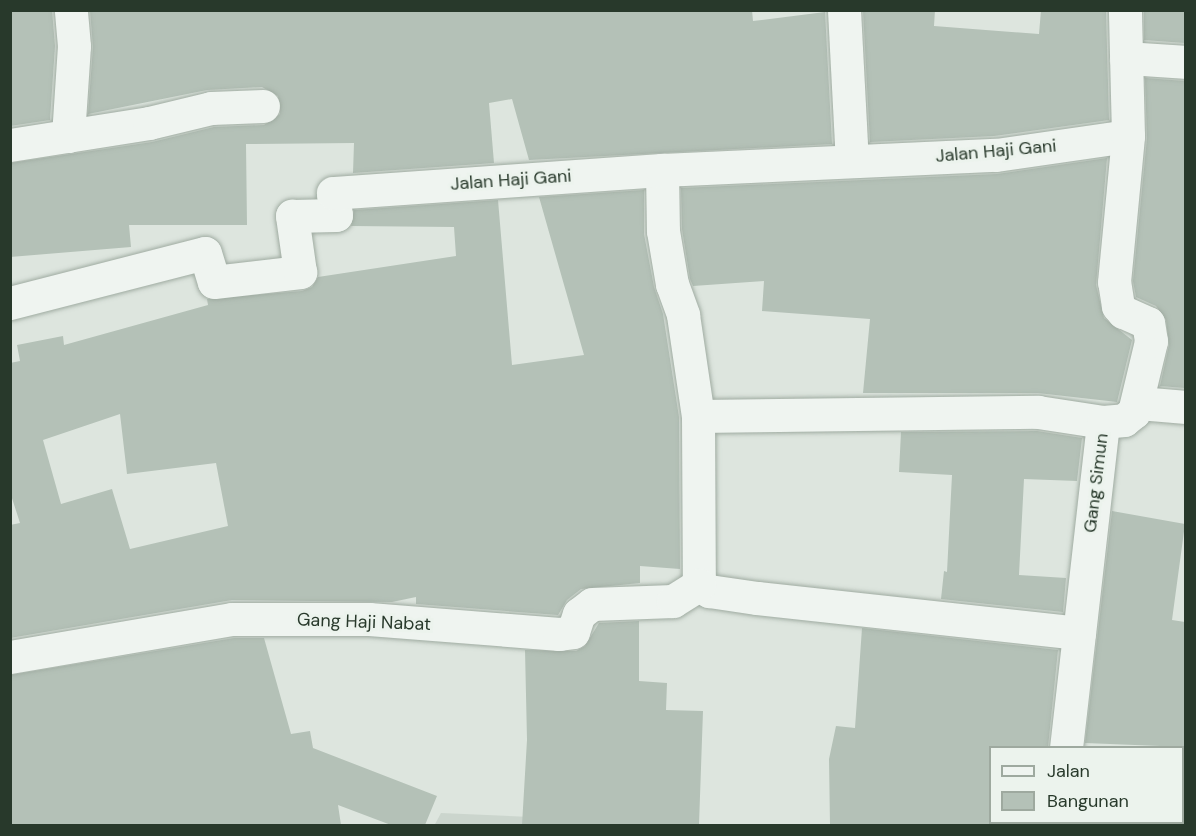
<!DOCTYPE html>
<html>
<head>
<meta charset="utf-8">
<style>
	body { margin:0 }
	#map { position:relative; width:1196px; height:836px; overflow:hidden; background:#dde5de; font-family:"DM Sans",sans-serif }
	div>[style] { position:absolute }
	.built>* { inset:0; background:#cbd5cd }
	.building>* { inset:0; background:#b4c1b7 }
	.roads { filter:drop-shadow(0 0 2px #9faba1) drop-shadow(0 0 2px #9faba1) }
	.minor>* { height:33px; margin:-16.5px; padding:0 16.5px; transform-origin:16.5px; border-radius:16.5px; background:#eff4f0 }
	span { translate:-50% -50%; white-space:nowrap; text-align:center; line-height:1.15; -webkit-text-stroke:6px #ecf3ed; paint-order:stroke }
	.street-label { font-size:18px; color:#28392b }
	.frame { position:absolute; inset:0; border:12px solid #28392b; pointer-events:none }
	.legend { position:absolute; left:989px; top:746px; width:195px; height:78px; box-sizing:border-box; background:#ecf3ed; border:2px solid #9ea99f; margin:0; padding:8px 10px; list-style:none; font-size:18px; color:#28392b }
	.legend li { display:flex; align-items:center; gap:12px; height:30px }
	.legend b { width:30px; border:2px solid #9ea99f }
</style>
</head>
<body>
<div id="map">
	<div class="built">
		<div style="clip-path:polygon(441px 813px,624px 821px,624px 826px,434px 826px)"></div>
	</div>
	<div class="building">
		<div style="clip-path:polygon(10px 10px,52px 10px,55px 46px,50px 120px,10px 126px)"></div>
		<div style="clip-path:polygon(90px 10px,752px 10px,753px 21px,825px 12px,832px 144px,529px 160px,512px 99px,489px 103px,494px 163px,353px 173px,354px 143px,246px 144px,247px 225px,129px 225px,131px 247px,10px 257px,10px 163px,152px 142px,214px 127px,264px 125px,280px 114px,278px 96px,262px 87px,207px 90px,88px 114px,93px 47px)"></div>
		<div style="clip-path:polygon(863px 10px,935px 10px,934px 26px,1039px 34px,1041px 10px,1106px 11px,1109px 120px,994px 136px,870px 142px)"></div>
		<div style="clip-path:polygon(1144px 10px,1185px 10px,1185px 43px,1144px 40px)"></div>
		<div style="clip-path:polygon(1145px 78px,1185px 81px,1185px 388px,1160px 386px,1169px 345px,1166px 320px,1156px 306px,1136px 297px,1133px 281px,1147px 138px)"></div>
		<div style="clip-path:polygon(1107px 158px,1096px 285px,1104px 318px,1132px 340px,1117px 402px,1038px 393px,863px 393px,870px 319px,762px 311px,764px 281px,693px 286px,690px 279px,682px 229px,681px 188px,997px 174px)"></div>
		<div style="clip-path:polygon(evenodd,644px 190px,644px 234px,654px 287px,663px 314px,679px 417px,680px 569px,640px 566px,640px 583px,581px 589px,567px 600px,558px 615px,416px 604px,416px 597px,392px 602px,232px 600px,10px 638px,10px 525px,20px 523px,10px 492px,10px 363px,20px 361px,17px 345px,63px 336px,64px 345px,208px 305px,207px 299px,302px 291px,312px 287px,318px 277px,456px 256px,454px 227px,351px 226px,354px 210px,498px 200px,512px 365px,584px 355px,539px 197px,644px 190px,120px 414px,127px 474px,216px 463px,228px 526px,130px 549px,112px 489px,61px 504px,43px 440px,120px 414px)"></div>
		<div style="clip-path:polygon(1037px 431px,1082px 438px,1077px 481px,1024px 479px,1019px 575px,1066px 578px,1063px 612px,941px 599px,944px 571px,947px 572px,952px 475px,899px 472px,901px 432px)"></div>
		<div style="clip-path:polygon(1112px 511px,1185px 524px,1172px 620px,1185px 622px,1185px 747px,1085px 743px)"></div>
		<div style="clip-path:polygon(639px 621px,639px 681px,667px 683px,666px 710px,703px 711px,699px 825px,522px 825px,527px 740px,525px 650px,576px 651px,585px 646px,599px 623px)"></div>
		<div style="clip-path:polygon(862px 628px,1058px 650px,1048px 747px,990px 747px,990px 825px,830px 825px,829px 759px,836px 726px,855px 728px)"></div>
		<div style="clip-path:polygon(234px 638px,264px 638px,291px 734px,310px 731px,313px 748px,437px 796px,425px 825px,391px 825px,338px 805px,341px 825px,10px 825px,10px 675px)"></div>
	</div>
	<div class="roads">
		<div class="minor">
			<div style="left:844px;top:10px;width:151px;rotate:87deg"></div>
			<div style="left:1126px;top:58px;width:60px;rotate:3.8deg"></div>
			<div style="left:68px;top:136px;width:90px;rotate:-86.2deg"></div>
			<div style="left:74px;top:46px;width:36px;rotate:-95deg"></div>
			<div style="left:10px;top:145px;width:141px;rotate:-9deg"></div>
			<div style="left:149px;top:123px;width:64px;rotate:-13.6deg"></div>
			<div style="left:211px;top:108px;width:52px;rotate:-2.2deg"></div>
			<div style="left:662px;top:170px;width:61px;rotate:89.1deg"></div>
			<div style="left:663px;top:231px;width:54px;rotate:80.4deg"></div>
			<div style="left:672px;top:284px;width:33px;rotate:70deg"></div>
			<div style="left:683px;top:315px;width:102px;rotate:81.6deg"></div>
			<div style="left:698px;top:416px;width:169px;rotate:89.7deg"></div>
			<div style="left:10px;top:303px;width:201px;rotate:-14.4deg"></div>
			<div style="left:205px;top:253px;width:30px;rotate:73deg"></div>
			<div style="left:214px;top:282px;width:87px;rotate:-6.6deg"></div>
			<div style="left:300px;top:272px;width:57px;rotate:-98.1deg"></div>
			<div style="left:292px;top:216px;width:44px;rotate:-1.3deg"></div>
			<div style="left:336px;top:215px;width:22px;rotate:-98deg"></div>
			<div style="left:333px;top:193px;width:330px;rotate:-4deg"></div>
			<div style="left:662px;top:170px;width:334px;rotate:-2.6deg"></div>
			<div style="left:996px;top:155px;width:133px;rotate:-8.2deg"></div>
			<div style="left:1139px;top:403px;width:47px;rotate:4.9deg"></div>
			<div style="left:698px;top:416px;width:340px;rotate:-0.7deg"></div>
			<div style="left:1038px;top:412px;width:66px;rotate:8.7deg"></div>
			<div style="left:699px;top:585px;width:12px;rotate:31deg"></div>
			<div style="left:709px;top:591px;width:49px;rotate:8.3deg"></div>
			<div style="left:757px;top:598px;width:324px;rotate:6.2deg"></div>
			<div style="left:10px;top:657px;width:225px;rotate:-9.7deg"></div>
			<div style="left:232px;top:619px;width:137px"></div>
			<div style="left:369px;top:619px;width:191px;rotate:4.5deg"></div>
			<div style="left:559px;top:634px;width:14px;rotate:-8deg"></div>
			<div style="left:573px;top:632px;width:19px;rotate:-72deg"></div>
			<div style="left:579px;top:614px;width:16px;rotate:-38deg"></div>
			<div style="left:592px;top:604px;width:81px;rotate:-2.1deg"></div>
			<div style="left:673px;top:601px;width:31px;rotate:-32deg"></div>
			<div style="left:1066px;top:748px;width:328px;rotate:-83.5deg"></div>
			<div style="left:1103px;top:422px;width:21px;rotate:-5deg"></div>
			<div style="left:1124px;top:420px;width:13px;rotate:-39deg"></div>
			<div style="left:1134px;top:412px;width:73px;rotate:-76.5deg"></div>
			<div style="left:1151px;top:341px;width:18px;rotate:-99deg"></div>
			<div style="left:1148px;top:323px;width:27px;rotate:-156deg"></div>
			<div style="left:1123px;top:312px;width:8px;rotate:-130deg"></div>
			<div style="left:1118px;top:306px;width:24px;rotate:-99deg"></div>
			<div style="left:1114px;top:282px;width:147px;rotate:-84.5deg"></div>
			<div style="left:1128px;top:136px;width:126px;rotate:-91.4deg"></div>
			<div style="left:1055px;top:826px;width:4px;rotate:-76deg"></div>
		</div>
	</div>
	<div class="street-label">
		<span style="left:996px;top:151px;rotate:-5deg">Jalan Haji Gani</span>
		<span style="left:511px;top:180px;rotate:-4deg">Jalan Haji Gani</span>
		<span style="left:1096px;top:483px;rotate:-83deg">Gang Simun</span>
		<span style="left:364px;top:622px;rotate:2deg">Gang Haji Nabat</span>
	</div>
	<div class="frame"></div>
	<ul class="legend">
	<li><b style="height:8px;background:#eff4f0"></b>Jalan</li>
	<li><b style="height:16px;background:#b4c1b7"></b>Bangunan</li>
	</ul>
</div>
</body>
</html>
